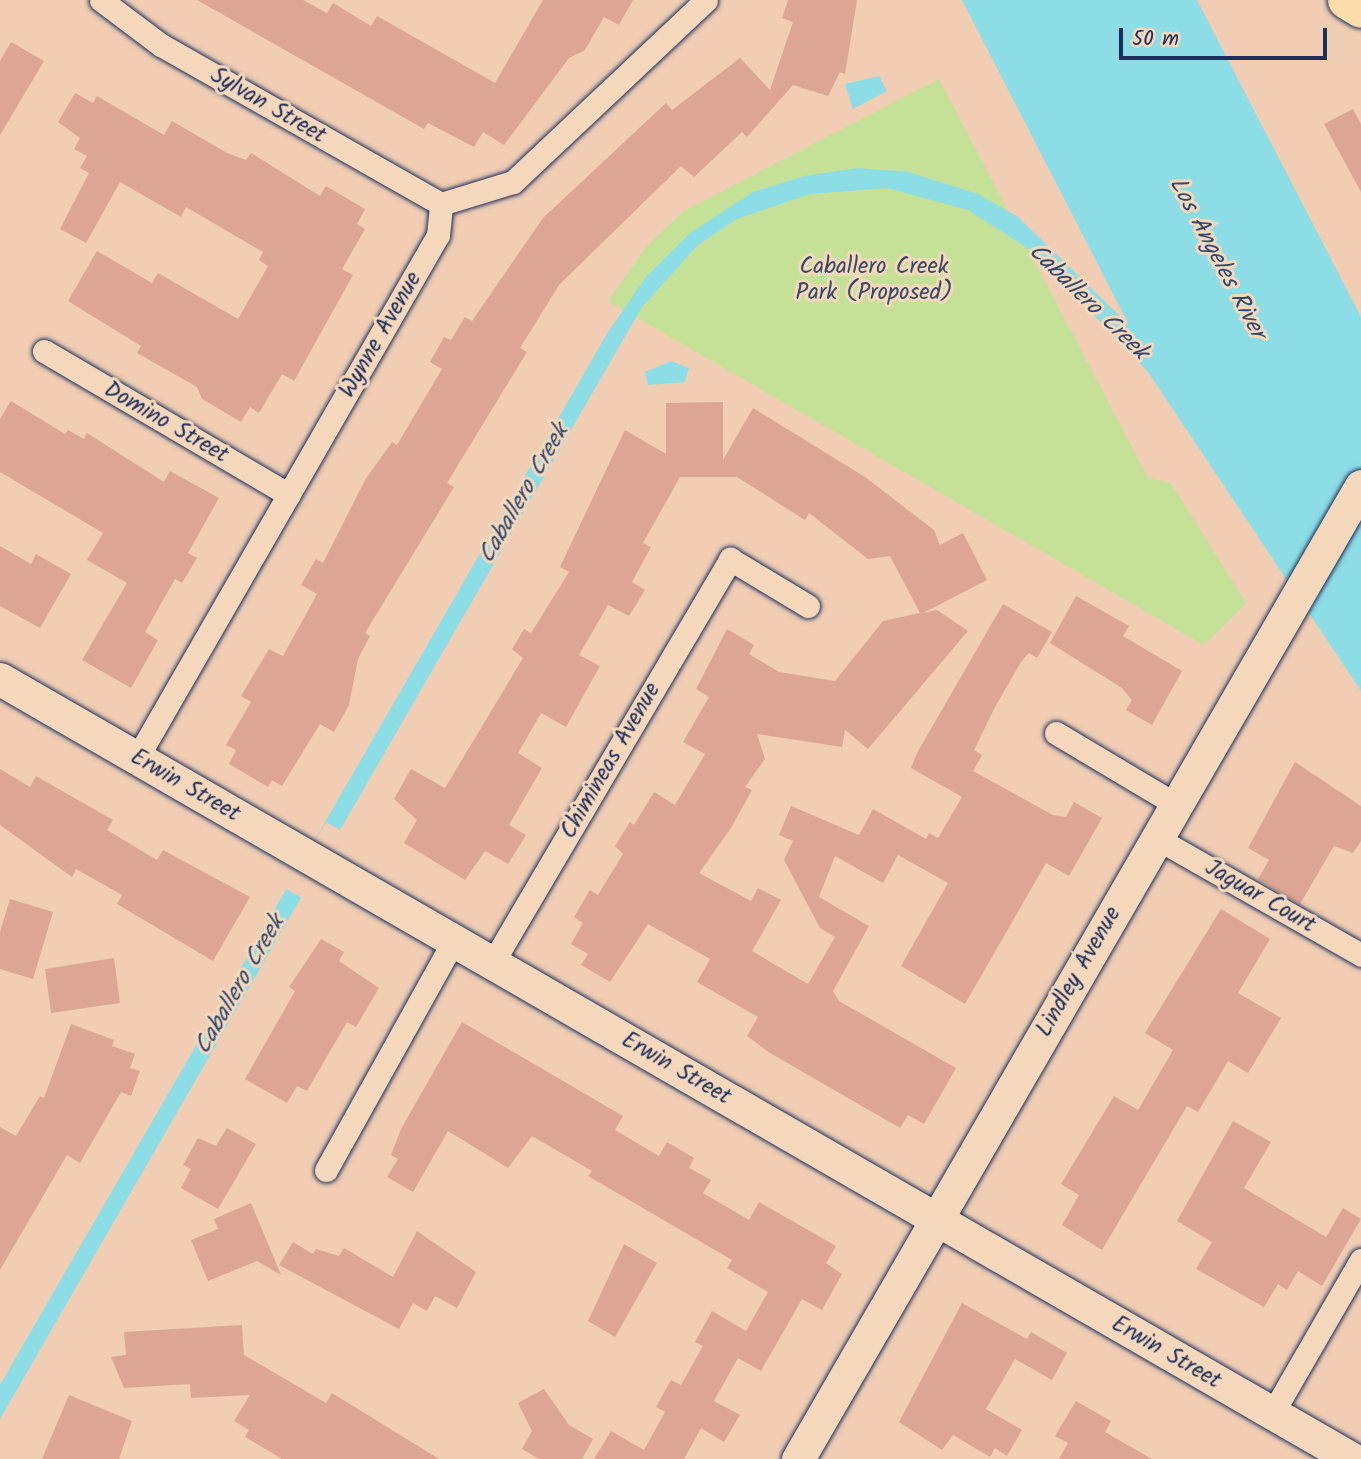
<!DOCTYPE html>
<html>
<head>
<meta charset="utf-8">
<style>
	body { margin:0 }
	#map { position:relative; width:1361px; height:1459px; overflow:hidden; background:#f0cdb3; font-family:Kalam,sans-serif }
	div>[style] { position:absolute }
	.green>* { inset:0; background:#c5e198 }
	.water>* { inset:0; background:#8cdde6 }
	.pier>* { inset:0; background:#f0cdb3 }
	.building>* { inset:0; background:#dda694 }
	.roads { filter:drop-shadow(0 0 2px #1b2f5e) drop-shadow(0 0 2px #1b2f5e) }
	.street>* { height:23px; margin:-11.5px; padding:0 11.5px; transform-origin:11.5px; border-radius:11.5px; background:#f5d7bb }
	.secondary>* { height:33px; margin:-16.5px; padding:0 16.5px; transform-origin:16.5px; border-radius:16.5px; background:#f5d7bb }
	.primary>* { height:37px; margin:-18.5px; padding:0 18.5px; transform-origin:18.5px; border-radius:18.5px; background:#fddcac }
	span { translate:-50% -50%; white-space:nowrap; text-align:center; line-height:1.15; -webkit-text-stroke:6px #f5d7bb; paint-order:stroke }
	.street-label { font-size:23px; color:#1b2f5e }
	.park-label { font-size:23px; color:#344a67 }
	.water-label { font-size:24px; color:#2c4972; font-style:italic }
	.scale { position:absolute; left:1119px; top:28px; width:208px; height:32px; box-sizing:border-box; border:4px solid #1b2f5e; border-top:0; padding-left:9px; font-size:21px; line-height:24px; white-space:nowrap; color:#1b2f5e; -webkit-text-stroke:5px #f5d7bb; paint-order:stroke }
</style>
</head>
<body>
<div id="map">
	<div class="green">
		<div style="clip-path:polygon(939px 79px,1148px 478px,1171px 483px,1246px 603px,1204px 645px,608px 301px,646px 247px,684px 211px)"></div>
	</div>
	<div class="water">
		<div style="clip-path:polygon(962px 0,1197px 0,1361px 317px,1361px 691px,1148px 372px,1035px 253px,968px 210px,887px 188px,810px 194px,737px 219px,698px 245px,642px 307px,0 1419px,0 1385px,608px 332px,646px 277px,690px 233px,753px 192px,804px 176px,858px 168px,908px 172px,978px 194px,1018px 217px,1129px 325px)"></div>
		<div style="clip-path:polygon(879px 76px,887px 91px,853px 109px,845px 84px)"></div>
		<div style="clip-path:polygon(671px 361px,689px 368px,685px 382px,648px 385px,645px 372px)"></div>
	</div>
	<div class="pier">
		<div style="clip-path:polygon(326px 822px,342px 831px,302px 898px,286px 889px)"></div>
	</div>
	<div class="building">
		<div style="clip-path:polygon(197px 0,303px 0,327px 13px,333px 3px,371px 26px,377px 16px,495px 83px,543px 0,633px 0,619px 25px,604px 17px,585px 50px,569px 58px,504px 145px,483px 132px,474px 147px,428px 123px,424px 129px)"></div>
		<div style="clip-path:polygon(788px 0,857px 0,845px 74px,840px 72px,828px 96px,793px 85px,747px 137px,742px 132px,694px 177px,681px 166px,559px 285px,520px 348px,527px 352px,447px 483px,454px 487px,365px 633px,370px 636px,358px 659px,349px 705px,334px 732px,320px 724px,282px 786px,272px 780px,268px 787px,229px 764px,236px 750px,226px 745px,251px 702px,241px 696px,269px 649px,283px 656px,317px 594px,301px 585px,316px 559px,323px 563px,365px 480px,392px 442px,397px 445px,442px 369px,430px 362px,444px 337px,451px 340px,465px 317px,472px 321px,543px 218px,666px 103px,672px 110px,740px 58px,770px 90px,793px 22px,782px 18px)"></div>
		<div style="clip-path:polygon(11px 42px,44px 61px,0 135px,0 61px)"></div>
		<div style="clip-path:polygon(75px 93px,93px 103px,97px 96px,164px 135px,172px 121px,227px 153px,246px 160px,251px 153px,320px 196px,326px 186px,365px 209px,357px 224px,365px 229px,342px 269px,353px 275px,294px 381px,282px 374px,259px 413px,250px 407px,241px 422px,202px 399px,197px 387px,137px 353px,141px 346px,68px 301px,97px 251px,152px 283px,158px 273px,238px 319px,268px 266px,259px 260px,263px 252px,186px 207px,181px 217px,120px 182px,86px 243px,60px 229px,89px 173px,80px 168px,87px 156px,74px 149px,80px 138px,58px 122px)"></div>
		<div style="clip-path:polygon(1353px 109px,1361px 124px,1361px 192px,1324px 124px)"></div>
		<div style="clip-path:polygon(11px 401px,65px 434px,68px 430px,84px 439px,87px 433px,164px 482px,170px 471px,219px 498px,188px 553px,197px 558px,182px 583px,175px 579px,145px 632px,158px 640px,131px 688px,82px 660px,127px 583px,87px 560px,103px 533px,0 472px,0 419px)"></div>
		<div style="clip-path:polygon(723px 402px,723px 460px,753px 408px,865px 477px,934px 530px,940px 545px,963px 533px,987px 580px,923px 613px,937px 610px,968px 631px,868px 749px,845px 730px,842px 747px,757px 734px,765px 759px,745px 787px,752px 790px,731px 828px,699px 873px,751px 901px,758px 888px,781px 900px,752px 951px,808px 984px,835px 937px,820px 928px,784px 860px,793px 841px,779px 835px,791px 806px,859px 835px,873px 809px,926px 839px,929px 833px,938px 838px,962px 797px,911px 768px,917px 753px,1003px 604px,1052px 632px,1037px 658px,1029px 653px,1021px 662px,995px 707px,974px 750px,982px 755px,973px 771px,1053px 815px,1066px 817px,1074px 802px,1102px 818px,1069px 876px,1046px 863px,965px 1004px,901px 966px,948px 883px,898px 855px,883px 883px,835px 856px,819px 897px,869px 926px,833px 991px,839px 1001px,956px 1068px,924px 1124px,908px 1115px,900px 1128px,770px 1053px,747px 1036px,758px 1017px,697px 982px,710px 959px,648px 924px,610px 982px,581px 965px,588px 954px,571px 944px,583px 923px,574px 917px,590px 890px,598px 895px,623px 854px,615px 846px,630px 822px,634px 825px,654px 792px,675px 805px,705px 754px,683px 742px,709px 697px,696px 689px,727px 629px,754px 645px,749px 654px,779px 672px,835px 681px,883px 621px,920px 613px,890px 556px,868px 559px,809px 513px,805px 520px,737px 477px,680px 477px,643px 543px,651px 547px,632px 582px,645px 590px,629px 616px,608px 605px,579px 655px,600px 666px,566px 727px,541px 713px,518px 753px,542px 768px,509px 825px,526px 835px,508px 864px,485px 851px,465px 880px,404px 843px,417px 820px,394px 799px,411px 769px,445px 788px,523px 658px,512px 649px,524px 629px,531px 633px,569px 572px,560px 567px,625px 430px,666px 454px,666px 403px)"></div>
		<div style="clip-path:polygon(0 546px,31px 564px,36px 554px,71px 574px,40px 628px,0 606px)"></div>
		<div style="clip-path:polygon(1076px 596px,1129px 626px,1123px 636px,1182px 671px,1152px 725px,1126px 710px,1132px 700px,1122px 688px,1050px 643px)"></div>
		<div style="clip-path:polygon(1295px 762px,1361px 806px,1361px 841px,1353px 853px,1334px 846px,1300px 904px,1258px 879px,1269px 860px,1248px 848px)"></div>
		<div style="clip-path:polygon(0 769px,30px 787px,36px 776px,113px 820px,107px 830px,157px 860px,163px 850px,250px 897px,213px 961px,117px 904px,122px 895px,76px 869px,72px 877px,0 825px)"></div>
		<div style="clip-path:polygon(10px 899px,53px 912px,33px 979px,0 969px,0 932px)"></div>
		<div style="clip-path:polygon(1221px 909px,1270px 939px,1238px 993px,1281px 1018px,1248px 1073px,1228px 1061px,1198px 1112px,1187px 1106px,1102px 1250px,1062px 1225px,1079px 1195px,1061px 1184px,1114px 1096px,1138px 1110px,1173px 1050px,1145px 1033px)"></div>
		<div style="clip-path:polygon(321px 939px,344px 952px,339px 961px,379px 988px,356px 1027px,347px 1022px,307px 1091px,297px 1086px,287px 1103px,245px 1079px,295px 991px,289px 987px)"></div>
		<div style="clip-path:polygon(114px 958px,120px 1003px,51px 1013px,45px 969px)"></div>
		<div style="clip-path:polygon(462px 1022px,623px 1116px,615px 1130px,659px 1156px,667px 1142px,694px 1158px,689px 1168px,711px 1180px,703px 1193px,749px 1220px,759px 1202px,836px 1246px,826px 1263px,842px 1274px,822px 1310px,802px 1299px,761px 1371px,738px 1358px,714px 1401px,740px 1415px,724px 1442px,701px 1428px,684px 1459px,594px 1459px,611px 1431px,644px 1450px,665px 1412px,656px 1407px,671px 1380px,681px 1385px,703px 1346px,695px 1342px,712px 1311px,746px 1331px,768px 1292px,727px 1268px,732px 1260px,588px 1176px,592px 1171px,532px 1136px,508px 1168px,448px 1131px,413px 1192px,387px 1177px,398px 1159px,391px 1155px,401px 1129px)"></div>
		<div style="clip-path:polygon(71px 1024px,114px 1040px,112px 1046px,135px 1054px,130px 1068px,140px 1071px,131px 1096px,121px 1092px,80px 1163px,67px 1155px,0 1270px,0 1127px,16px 1136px,40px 1096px,44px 1098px)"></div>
		<div style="clip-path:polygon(1233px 1121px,1271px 1142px,1244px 1188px,1326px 1237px,1343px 1208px,1361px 1219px,1322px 1286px,1298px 1271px,1287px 1290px,1278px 1284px,1264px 1307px,1196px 1269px,1212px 1242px,1177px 1221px)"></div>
		<div style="clip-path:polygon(227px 1128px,256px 1144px,218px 1209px,181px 1188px,191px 1169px,183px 1165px,198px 1138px,216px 1146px)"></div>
		<div style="clip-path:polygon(251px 1203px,281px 1275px,257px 1261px,208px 1281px,191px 1240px,218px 1229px,214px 1219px)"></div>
		<div style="clip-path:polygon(417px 1231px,476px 1272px,457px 1308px,435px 1296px,427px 1311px,413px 1303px,399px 1329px,279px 1265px,293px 1242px,313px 1254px,316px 1249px,339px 1256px,344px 1248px,393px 1277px)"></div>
		<div style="clip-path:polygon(624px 1244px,657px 1263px,615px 1337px,588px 1321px)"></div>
		<div style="clip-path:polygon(962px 1303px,1027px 1339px,1031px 1332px,1067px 1353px,1052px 1380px,1015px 1359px,986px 1409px,1022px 1430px,1007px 1456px,995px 1448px,990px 1457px,953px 1435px,942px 1450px,899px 1422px)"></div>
		<div style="clip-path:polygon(242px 1325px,244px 1355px,326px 1403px,332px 1393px,439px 1459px,282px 1459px,245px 1437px,249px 1430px,234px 1421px,250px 1395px,191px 1398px,190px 1384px,124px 1388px,111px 1357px,126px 1355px,124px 1332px)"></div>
		<div style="clip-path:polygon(544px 1389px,569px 1425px,593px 1439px,582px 1459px,539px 1459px,522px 1449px,532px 1431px,518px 1403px)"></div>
		<div style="clip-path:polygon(69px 1395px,132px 1421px,119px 1459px,42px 1459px)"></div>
		<div style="clip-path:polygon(1076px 1401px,1111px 1421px,1105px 1432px,1152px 1459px,1059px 1459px,1068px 1443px,1055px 1436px)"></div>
	</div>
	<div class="roads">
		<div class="street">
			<div style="left:101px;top:0;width:75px;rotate:36.9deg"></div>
			<div style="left:161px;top:45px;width:322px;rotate:29.6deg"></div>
			<div style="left:441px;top:204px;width:75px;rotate:-17deg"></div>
			<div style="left:513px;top:182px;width:265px;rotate:-43.3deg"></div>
			<div style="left:44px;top:351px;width:284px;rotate:30.4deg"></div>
			<div style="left:1056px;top:733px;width:141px;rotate:30.8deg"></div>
			<div style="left:137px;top:758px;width:603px;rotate:-60.08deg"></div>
			<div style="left:438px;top:235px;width:31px;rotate:-84deg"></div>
			<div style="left:1158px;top:839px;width:234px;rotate:29.7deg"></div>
			<div style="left:493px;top:962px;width:468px;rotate:-59.5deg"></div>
			<div style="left:730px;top:559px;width:91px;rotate:31.1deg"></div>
			<div style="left:326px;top:1170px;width:263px;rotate:-60.9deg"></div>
			<div style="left:1272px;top:1414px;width:178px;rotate:-60deg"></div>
		</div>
		<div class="secondary">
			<div style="left:0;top:679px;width:1561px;rotate:29.98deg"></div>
			<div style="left:798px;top:1459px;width:1124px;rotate:-59.95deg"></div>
		</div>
		<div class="primary">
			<div style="left:1346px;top:0;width:17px;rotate:31deg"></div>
		</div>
	</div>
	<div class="street-label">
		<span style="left:268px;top:106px;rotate:30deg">Sylvan Street</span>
		<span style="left:381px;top:335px;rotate:-60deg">Wynne Avenue</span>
		<span style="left:166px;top:423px;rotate:30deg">Domino Street</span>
		<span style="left:611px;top:761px;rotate:-60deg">Chimineas Avenue</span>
		<span style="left:185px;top:786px;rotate:30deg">Erwin Street</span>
		<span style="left:1260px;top:897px;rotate:30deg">Jaguar Court</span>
		<span style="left:1079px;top:972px;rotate:-60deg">Lindley Avenue</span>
		<span style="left:676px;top:1069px;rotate:30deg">Erwin Street</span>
		<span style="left:1166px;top:1353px;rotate:30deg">Erwin Street</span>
	</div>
	<div class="park-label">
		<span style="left:874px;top:280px">Caballero Creek<br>Park (Proposed)</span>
	</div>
	<div class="water-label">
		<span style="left:1217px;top:258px;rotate:62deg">Los Angeles River</span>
		<span style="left:1088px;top:302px;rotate:44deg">Caballero Creek</span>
		<span style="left:524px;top:494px;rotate:-60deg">Caballero Creek</span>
		<span style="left:240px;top:985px;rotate:-60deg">Caballero Creek</span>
	</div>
	<div class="scale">50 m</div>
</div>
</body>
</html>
